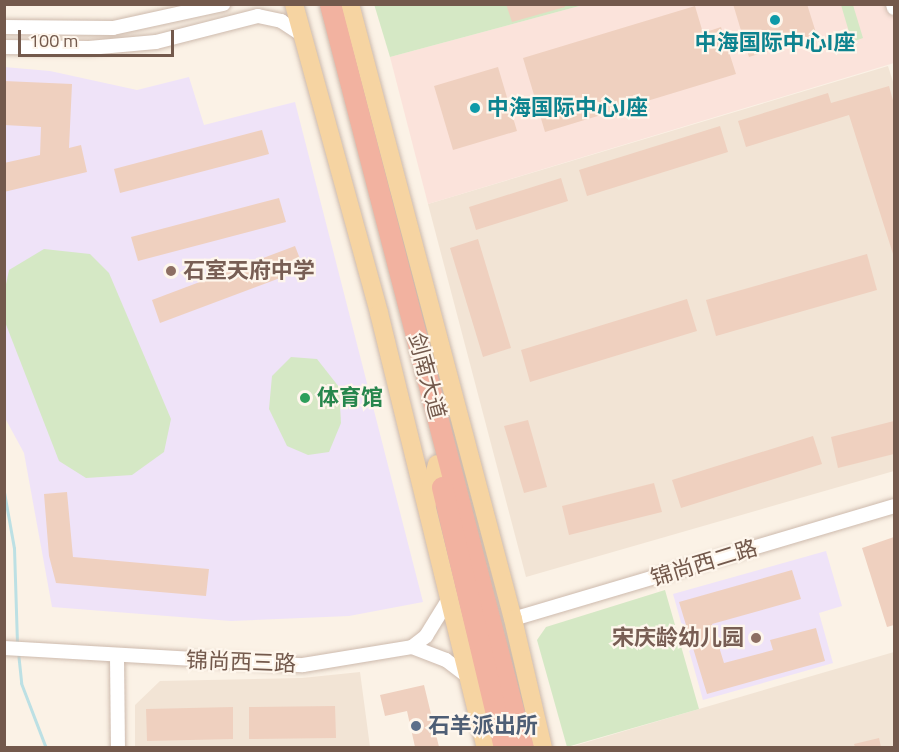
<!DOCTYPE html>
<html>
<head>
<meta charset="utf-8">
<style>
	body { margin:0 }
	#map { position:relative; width:899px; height:752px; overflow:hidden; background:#fbf2e6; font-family:"Titillium Web","Noto Sans SC",sans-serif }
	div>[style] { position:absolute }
	.residential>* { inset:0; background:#f2e4d5 }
	.commercial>* { inset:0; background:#fbe3db }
	.education>* { inset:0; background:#efe3f8 }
	.green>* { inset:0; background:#d5e8c5 }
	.stream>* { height:3px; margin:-1.5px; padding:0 1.5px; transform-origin:1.5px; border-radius:1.5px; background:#bce0e4 }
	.building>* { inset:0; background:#efd0bf }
	.roads { filter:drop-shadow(0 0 2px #cdbaad) drop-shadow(0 0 2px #cdbaad) }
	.minor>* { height:14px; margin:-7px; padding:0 7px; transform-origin:7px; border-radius:7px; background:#fff }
	.major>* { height:18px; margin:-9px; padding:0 9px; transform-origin:9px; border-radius:9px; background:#f6d4a2 }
	.highway>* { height:21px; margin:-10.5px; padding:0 10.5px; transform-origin:10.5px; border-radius:10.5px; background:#f2b2a0 }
	.dots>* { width:16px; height:16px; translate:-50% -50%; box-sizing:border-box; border:3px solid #fef6ec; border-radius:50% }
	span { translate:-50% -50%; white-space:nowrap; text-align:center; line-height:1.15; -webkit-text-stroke:4.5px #fef6ec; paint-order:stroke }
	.culture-label { font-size:22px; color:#0d838f; font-weight:700 }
	.left { translate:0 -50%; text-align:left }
	.education-label { font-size:22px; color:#785e54; font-weight:700 }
	.right { translate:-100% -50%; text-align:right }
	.street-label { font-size:22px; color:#73594c }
	.leisure-label { font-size:22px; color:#27864d; font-weight:700 }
	.service-label { font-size:22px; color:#4e5e75; font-weight:700 }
	.frame { position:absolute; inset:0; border:6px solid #73594c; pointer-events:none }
	.scale { position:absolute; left:18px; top:30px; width:156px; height:27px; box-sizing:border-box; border:3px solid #73594c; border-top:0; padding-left:8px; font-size:18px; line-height:21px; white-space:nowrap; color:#73594c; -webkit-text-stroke:4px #fef6ec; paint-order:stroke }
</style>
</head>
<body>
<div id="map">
	<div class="residential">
		<div style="clip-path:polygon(888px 66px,894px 85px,894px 471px,526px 577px,428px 204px)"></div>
		<div style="clip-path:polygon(894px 652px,894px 747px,567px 748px,699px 709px)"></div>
		<div style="clip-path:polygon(360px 672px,370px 747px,135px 747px,135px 705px,160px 681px,302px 678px)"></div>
	</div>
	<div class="commercial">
		<div style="clip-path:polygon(583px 5px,894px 5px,894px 63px,428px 204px,390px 57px)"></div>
	</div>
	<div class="education">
		<div style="clip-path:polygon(4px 67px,50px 71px,137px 90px,189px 77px,204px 125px,295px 102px,423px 602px,349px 616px,231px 621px,52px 607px,24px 453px,5px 418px)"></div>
		<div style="clip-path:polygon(826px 551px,842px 606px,819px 613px,833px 663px,703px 700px,673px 594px)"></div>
	</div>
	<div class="green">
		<div style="clip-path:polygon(374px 4px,583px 5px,390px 57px)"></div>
		<div style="clip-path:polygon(841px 5px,853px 5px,863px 38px,852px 42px)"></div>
		<div style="clip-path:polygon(44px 249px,90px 254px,109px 273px,171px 419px,164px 452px,132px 475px,86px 478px,59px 461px,5px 322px,5px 289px,9px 270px)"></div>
		<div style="clip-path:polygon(291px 357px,317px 359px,339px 387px,341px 423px,329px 452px,308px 455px,287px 446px,269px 409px,272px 376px)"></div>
		<div style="clip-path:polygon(665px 590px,699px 709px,567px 747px,537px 640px,546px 627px)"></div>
	</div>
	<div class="stream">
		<div style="left:4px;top:492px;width:57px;rotate:79.9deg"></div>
		<div style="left:14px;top:548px;width:98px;rotate:88.2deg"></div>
		<div style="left:18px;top:652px;width:31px;rotate:84deg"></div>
		<div style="left:21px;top:683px;width:70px;rotate:69deg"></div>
	</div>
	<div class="building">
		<div style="clip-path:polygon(506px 4px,565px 4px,565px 7px,512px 22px)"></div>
		<div style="clip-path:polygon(733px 4px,807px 4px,817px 36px,749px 57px)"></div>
		<div style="clip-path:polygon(695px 6px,703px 33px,721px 27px,736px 74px,545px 132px,523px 58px)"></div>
		<div style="clip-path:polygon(498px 67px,517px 131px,453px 150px,434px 86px)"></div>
		<div style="clip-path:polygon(4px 81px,72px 84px,69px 148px,81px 145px,87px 172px,4px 192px,4px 163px,40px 155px,41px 127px,4px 125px)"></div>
		<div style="clip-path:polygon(889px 86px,894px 104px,893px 254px,849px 115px,746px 147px,738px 121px,828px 93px,831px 103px)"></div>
		<div style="clip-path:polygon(720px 126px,728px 152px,587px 196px,579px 170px)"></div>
		<div style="clip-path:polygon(262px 130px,269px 154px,120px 193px,114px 169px)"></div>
		<div style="clip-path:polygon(561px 178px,568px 201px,476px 230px,469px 207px)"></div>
		<div style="clip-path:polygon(279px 198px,286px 222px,138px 261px,131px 237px)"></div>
		<div style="clip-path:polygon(478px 239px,511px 348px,483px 357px,450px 248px)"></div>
		<div style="clip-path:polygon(295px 246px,304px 269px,160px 323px,152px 300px)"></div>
		<div style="clip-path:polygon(867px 254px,877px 290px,716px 336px,706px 300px)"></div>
		<div style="clip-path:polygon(687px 299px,697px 331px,530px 382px,521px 350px)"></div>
		<div style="clip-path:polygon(528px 420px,547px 487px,524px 493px,504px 426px)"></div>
		<div style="clip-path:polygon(894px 421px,894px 454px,838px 468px,831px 437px)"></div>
		<div style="clip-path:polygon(813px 436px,822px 464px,681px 508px,672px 480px)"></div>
		<div style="clip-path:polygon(654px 483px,662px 512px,569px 535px,562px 506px)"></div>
		<div style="clip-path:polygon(67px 492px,73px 557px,209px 569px,206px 596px,56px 583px,49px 556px,44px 494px)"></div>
		<div style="clip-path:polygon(894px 537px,894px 625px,887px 627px,862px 548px)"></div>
		<div style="clip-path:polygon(792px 570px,801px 599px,712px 624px,724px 663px,773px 650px,770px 640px,816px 628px,825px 661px,707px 694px,679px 602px)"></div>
		<div style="clip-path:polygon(424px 685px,439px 747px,415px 747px,407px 711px,385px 716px,380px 695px)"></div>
		<div style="clip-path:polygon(335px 706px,336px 738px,249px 739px,249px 707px)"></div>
		<div style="clip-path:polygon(233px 707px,233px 739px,147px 741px,146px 709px)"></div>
		<div style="clip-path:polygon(879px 738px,881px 747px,855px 747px,854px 744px)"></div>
	</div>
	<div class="roads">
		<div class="minor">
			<div style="left:893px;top:4px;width:4px;rotate:76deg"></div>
			<div style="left:4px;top:27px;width:109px;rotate:0.5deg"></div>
			<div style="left:113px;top:28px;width:113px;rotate:-12.3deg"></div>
			<div style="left:4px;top:47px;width:85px;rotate:0.7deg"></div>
			<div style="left:89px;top:48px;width:67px;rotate:-5.1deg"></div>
			<div style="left:156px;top:42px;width:105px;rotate:-14.3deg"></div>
			<div style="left:258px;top:16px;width:24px;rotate:12deg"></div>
			<div style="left:281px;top:21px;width:24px;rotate:33deg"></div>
			<div style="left:513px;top:619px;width:397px;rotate:-16.5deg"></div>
			<div style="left:412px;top:647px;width:36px;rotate:21deg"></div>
			<div style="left:446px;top:660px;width:30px;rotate:37deg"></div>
			<div style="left:4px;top:648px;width:299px;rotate:3.3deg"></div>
			<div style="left:303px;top:665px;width:110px;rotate:-9.4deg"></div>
			<div style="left:412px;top:647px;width:18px;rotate:-38deg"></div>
			<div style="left:426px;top:636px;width:46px;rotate:-58.4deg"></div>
			<div style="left:117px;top:656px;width:92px;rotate:89.4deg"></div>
		</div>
		<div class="major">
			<div style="left:294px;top:4px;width:320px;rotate:74.6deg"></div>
			<div style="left:379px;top:313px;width:448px;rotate:76.2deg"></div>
			<div style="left:350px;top:4px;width:636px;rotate:75.16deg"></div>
			<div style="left:513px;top:619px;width:132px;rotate:76.9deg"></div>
			<div style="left:427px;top:503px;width:40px;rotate:-75.6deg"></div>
		</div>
		<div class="highway">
			<div style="left:330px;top:4px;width:769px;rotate:75.46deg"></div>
			<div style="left:442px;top:487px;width:268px;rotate:76.6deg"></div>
		</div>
	</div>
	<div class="dots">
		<div style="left:775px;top:20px;background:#0f9aa8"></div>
		<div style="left:475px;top:108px;background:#0f9aa8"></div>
		<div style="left:171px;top:271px;background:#8d6e63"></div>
		<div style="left:305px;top:398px;background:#2e9e5b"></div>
		<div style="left:756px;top:638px;background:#8d6e63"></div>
		<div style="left:416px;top:726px;background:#5c6f8a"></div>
	</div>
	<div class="culture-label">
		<span style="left:775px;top:43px">中海国际中心I座</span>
		<span class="left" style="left:487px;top:108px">中海国际中心J座</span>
	</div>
	<div class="education-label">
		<span class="left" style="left:183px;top:271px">石室天府中学</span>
		<span class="right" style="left:744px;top:638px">宋庆龄幼儿园</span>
	</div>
	<div class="street-label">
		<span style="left:427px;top:376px;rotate:75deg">剑南大道</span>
		<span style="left:704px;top:563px;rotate:-17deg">锦尚西二路</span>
		<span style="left:241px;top:662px;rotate:2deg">锦尚西三路</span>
	</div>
	<div class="leisure-label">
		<span class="left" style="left:317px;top:398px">体育馆</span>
	</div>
	<div class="service-label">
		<span class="left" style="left:428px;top:726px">石羊派出所</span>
	</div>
	<div class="frame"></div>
	<div class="scale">100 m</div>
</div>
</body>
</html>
